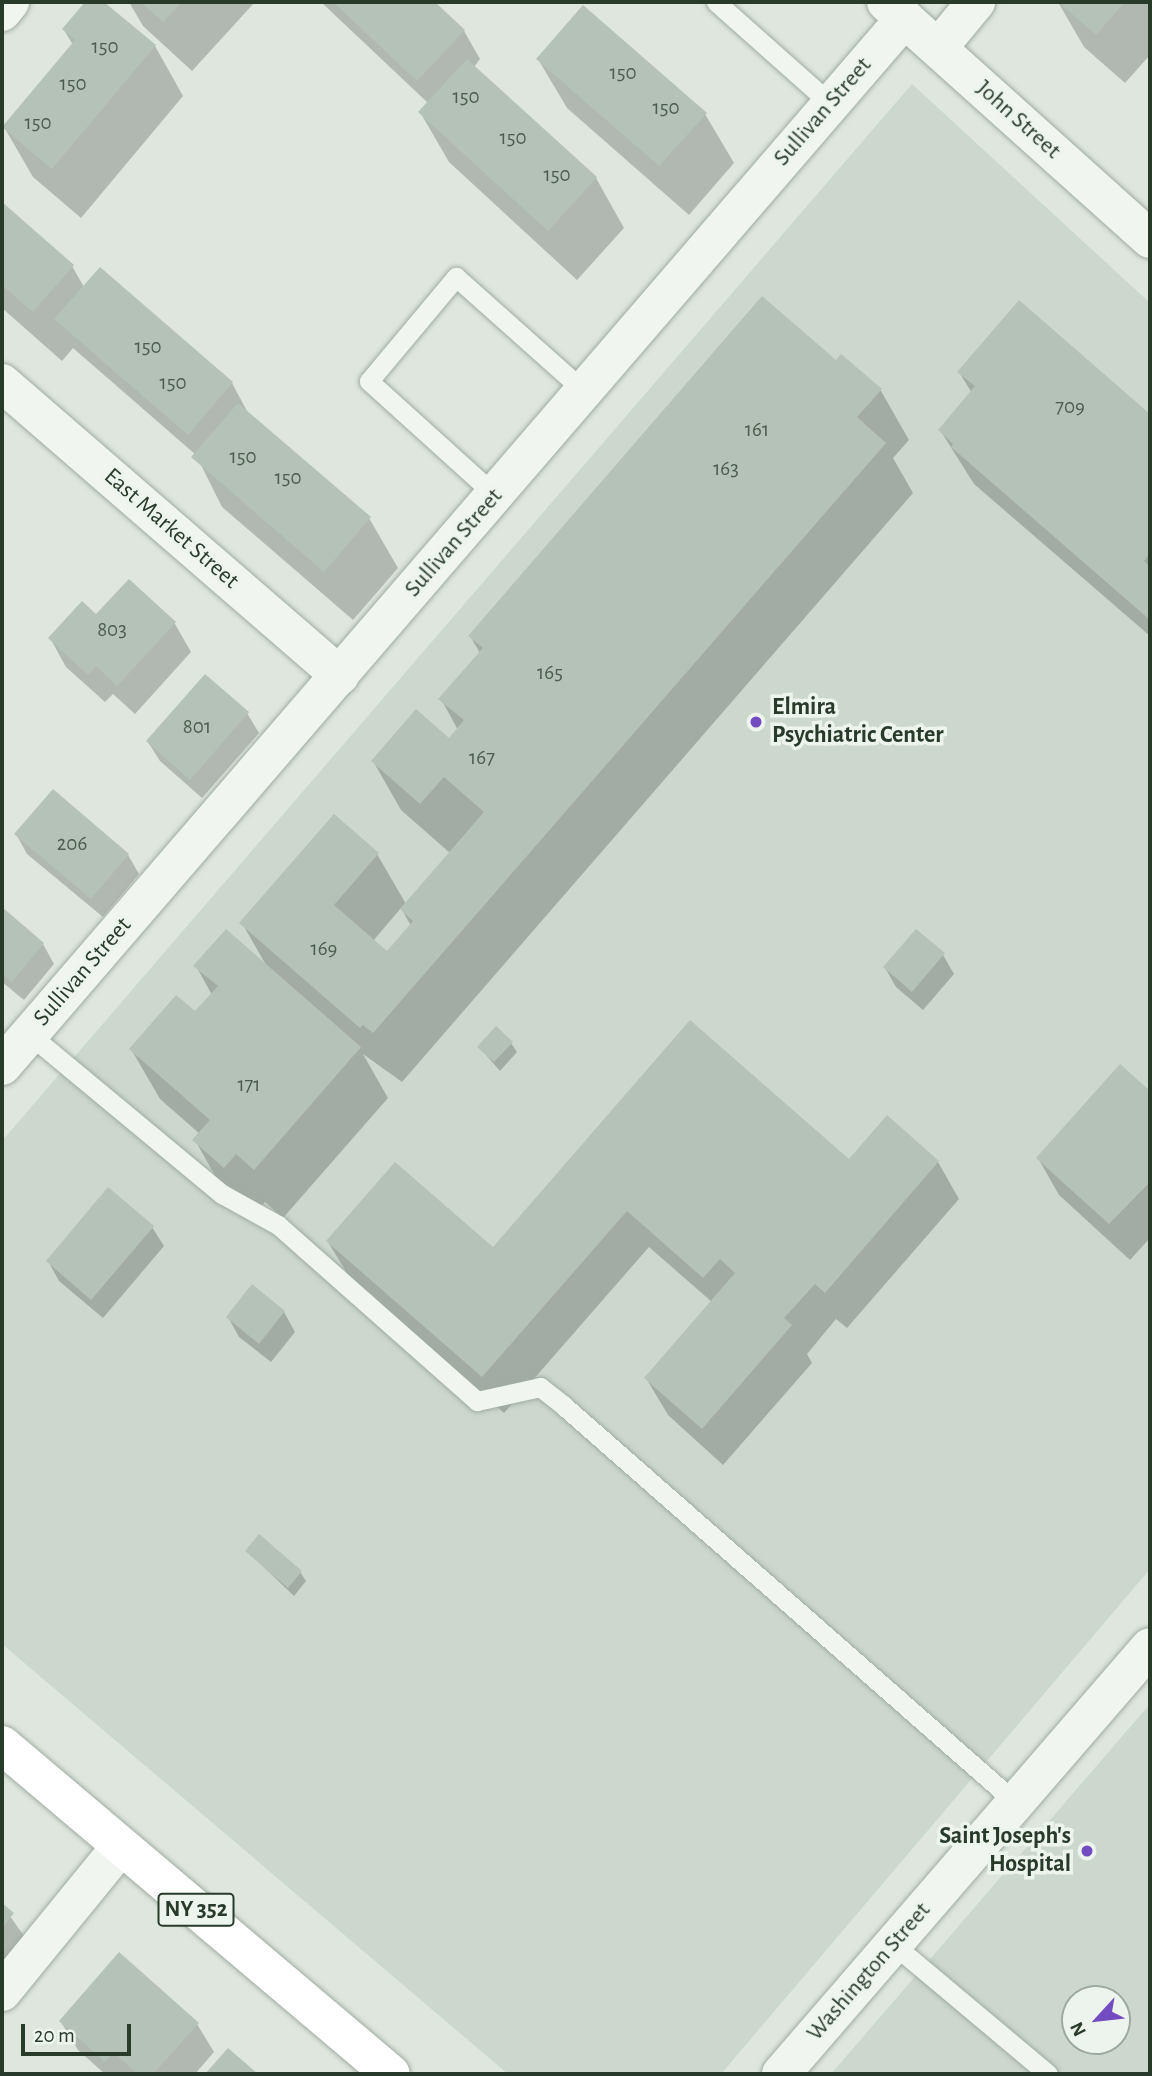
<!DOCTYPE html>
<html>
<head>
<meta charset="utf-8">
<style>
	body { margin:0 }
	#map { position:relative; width:1152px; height:2076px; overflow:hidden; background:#dee6de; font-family:"Alegreya Sans",sans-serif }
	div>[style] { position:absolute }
	.built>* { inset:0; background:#ccd7cd }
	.shadow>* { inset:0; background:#0003 }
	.building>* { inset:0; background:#b5c2b7 }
	.roads { filter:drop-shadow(0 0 2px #a0aca1) drop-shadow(0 0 2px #a0aca1) }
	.lane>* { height:19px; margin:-9.5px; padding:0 9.5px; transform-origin:9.5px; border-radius:9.5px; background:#f0f5f0 }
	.street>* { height:38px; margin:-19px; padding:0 19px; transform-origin:19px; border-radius:19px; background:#f0f5f0 }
	.primary>* { height:38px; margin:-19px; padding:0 19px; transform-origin:19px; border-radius:19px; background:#fff }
	.dots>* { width:19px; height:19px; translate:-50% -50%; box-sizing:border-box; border:4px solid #edf4ed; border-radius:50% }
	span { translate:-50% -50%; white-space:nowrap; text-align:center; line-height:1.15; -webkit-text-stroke:7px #edf4ed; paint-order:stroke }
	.number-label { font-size:21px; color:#4b5d4e }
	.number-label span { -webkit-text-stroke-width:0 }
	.shield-label span { padding:2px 5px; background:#edf4ed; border:2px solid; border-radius:5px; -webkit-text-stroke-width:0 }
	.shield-label { font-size:23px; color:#283b2b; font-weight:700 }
	.street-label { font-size:24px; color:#283b2b }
	.poi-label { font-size:24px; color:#283b2b; font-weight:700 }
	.left { translate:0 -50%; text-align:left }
	.right { translate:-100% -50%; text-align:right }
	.frame { position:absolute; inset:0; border:4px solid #283b2b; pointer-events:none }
	.north { position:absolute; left:1061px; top:1985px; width:70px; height:70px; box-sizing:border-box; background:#edf4ed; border:2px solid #9eaa9f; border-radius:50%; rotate:243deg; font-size:19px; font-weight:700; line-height:28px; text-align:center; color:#283b2b }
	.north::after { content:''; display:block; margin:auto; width:24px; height:32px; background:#744cc1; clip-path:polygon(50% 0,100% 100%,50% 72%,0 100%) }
	.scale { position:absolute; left:21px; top:2024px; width:110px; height:32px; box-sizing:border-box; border:4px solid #283b2b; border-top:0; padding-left:9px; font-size:21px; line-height:24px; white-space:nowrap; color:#283b2b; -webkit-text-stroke:5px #edf4ed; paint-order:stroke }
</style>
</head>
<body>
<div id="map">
	<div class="built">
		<div style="clip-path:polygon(912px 84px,1150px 303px,1150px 1569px,721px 2074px,508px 2074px,2px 1644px,2px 1141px)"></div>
		<div style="clip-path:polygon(evenodd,1150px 1704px,1150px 2074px,831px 2074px,1150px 1704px,1075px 1999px,1117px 1999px,1117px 2041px,1075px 2041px,1075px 1999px)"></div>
	</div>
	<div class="shadow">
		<div style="clip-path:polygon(87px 2px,102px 2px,155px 46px,183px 96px,81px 218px,33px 177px,4px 127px,73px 45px,64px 30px)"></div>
		<div style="clip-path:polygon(129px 2px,255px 2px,192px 71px,143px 26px)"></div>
		<div style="clip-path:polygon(321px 2px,433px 2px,464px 31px,480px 59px,474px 67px,596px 178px,624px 228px,577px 280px,449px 162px,420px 112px,428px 103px)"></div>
		<div style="clip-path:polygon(1058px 2px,1150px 2px,1150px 55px,1125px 83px,1084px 47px)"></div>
		<div style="clip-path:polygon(538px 59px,705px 114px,734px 163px,689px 215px,567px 108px)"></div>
		<div style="clip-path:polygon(2px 205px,72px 266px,84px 287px,232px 383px,248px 413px,369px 518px,398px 568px,353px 620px,222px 507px,196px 455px,73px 348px,62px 361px,2px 308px)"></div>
		<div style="clip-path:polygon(1019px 303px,1150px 416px,1150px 636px,974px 484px,940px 430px,972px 393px,959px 372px)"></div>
		<div style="clip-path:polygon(evenodd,842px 357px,881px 391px,909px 440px,893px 458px,913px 493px,402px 1082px,363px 1054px,388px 1098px,283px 1218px,265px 1202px,253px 1216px,223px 1190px,195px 1140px,200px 1134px,160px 1099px,131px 1049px,196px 1014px,212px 995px,196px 966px,266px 965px,242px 923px,377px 854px,406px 904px,450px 853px,401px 810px,373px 761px,449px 740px,458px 730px,441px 699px,480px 653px,470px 636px,842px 357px,401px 908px,411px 926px,387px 954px,373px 941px,401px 908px)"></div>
		<div style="clip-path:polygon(129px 581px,175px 624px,191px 652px,135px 714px,113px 694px,105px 702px,66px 667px,50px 638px,96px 617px)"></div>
		<div style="clip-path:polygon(247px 713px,259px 733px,202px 798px,160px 761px,148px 742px)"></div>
		<div style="clip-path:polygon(16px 834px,128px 855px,139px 874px,103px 917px,27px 854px)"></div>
		<div style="clip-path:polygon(2px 910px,43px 944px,54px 964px,24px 1000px,2px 982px)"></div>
		<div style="clip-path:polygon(943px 955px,954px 974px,923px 1010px,896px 987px,885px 968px)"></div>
		<div style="clip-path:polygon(690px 1023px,849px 1162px,938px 1162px,959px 1199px,847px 1328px,836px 1319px,807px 1354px,812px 1363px,723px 1465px,668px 1415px,646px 1378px,712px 1302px,649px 1247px,504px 1413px,350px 1278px,328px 1242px,493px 1249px)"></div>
		<div style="clip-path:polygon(511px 1043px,517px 1052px,500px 1071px,479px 1047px)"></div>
		<div style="clip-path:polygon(1121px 1067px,1150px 1094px,1150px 1238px,1130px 1260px,1059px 1195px,1038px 1158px)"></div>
		<div style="clip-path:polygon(152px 1227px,164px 1246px,103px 1318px,59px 1281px,48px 1261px)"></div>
		<div style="clip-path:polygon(284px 1312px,295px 1332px,271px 1362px,239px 1337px,228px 1317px)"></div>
		<div style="clip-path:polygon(247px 1551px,300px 1572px,306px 1581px,294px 1596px)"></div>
		<div style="clip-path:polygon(2px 1905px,29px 1943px,2px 1975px)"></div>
		<div style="clip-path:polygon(61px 2022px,197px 2024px,214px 2052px,195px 2074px,105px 2074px,78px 2050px)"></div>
	</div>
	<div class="building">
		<div style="clip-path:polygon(85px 2px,104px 2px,156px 45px,52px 169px,2px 127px,75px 40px,62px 29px)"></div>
		<div style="clip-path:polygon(140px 2px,182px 2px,163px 22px)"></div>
		<div style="clip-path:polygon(333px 2px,435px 2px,465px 30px,417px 81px)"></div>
		<div style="clip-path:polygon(1058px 2px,1125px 2px,1096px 35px)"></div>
		<div style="clip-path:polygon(583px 5px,707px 113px,659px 166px,536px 59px)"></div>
		<div style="clip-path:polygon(467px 59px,597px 177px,548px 231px,418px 112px)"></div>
		<div style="clip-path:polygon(2px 202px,74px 265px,33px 312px,2px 285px)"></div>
		<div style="clip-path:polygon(100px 267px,233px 382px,188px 435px,54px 319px)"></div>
		<div style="clip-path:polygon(762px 296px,836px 360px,841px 354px,882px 389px,857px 417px,886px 443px,373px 1033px,363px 1025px,360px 1028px,239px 923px,334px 814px,379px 853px,334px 905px,387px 951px,413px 921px,400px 909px,484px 812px,444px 777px,420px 804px,371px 761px,416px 709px,449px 738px,464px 720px,438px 699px,483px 648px,468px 636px)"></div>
		<div style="clip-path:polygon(1019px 300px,1150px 414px,1150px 553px,1144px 561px,1150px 567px,1150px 620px,951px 447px,953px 444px,938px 430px,975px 386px,957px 372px)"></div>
		<div style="clip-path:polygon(238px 403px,371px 517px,324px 572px,191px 457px)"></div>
		<div style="clip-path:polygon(129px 579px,176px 622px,117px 686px,96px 666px,88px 675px,48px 638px,82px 601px,96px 614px)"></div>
		<div style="clip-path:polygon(205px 674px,249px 712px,190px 780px,146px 741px)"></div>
		<div style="clip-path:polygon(53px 789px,129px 854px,91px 899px,14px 834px)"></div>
		<div style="clip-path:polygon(2px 907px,44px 943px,12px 982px,2px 974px)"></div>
		<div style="clip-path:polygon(226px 929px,361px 1047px,254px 1170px,236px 1154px,224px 1168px,192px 1140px,210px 1120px,129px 1049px,176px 995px,195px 1011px,218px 986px,193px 966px)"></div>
		<div style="clip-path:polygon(916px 929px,945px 953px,912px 992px,883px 967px)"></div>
		<div style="clip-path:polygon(690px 1020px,849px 1159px,887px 1115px,939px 1161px,825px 1293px,815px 1284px,784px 1318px,792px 1325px,702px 1429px,644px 1378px,735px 1273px,720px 1259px,703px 1278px,627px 1211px,482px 1377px,326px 1241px,395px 1162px,493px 1247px)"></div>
		<div style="clip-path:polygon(496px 1026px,513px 1042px,494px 1062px,477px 1047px)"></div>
		<div style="clip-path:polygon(1120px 1064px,1150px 1091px,1150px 1182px,1109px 1224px,1036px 1158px)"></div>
		<div style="clip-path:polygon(108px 1187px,154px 1226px,91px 1300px,46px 1261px)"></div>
		<div style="clip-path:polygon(252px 1284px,285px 1311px,259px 1344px,226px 1317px)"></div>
		<div style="clip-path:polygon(259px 1534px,302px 1571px,288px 1588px,245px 1551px)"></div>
		<div style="clip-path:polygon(2px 1903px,14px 1913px,2px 1928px)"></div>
		<div style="clip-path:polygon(119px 1952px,199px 2023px,153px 2074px,138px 2074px,113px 2052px,105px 2062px,59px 2021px)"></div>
		<div style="clip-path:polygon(228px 2048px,258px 2074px,205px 2074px)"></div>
	</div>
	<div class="roads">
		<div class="lane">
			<div style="left:716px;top:2px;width:154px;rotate:41.6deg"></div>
			<div style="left:495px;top:495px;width:170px;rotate:-137.9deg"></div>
			<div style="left:369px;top:381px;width:136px;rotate:-50.1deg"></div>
			<div style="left:456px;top:277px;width:171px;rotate:41.7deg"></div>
			<div style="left:29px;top:1034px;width:251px;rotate:39.7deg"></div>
			<div style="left:222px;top:1194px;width:64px;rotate:29deg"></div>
			<div style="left:278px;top:1225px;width:266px;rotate:41.5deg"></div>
			<div style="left:477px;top:1401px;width:65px;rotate:-12.5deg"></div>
			<div style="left:540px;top:1387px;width:31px;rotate:38deg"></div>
			<div style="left:564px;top:1406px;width:600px;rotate:41.28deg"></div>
			<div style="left:893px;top:1944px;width:202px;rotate:40deg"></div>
		</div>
		<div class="street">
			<div style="left:886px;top:2px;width:355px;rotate:41.9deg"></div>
			<div style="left:2px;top:12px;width:13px;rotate:-51deg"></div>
			<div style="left:938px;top:48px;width:60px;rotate:-50.4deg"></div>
			<div style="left:2px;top:383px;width:447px;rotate:40.9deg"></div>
			<div style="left:2px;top:1066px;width:1383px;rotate:-49.25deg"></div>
			<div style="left:2px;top:1992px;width:188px;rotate:-50.8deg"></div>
			<div style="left:781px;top:2074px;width:564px;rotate:-49.17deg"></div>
		</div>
		<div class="primary">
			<div style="left:2px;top:1745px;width:509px;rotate:40.22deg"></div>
		</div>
	</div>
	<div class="dots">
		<div style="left:756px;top:722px;background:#744cc1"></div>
		<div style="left:1087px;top:1851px;background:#744cc1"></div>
	</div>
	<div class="number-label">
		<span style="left:105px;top:47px">150</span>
		<span style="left:623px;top:73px">150</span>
		<span style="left:73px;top:84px">150</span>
		<span style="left:466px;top:97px">150</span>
		<span style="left:666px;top:108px">150</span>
		<span style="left:38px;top:123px">150</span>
		<span style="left:513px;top:138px">150</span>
		<span style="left:557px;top:175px">150</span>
		<span style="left:148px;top:347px">150</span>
		<span style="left:173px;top:383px">150</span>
		<span style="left:1070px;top:407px">709</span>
		<span style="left:757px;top:430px">161</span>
		<span style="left:243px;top:457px">150</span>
		<span style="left:726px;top:469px">163</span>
		<span style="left:288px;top:478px">150</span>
		<span style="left:112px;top:630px">803</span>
		<span style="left:550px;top:673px">165</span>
		<span style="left:197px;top:727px">801</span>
		<span style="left:482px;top:758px">167</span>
		<span style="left:72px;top:844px">206</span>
		<span style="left:324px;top:949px">169</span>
		<span style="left:249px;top:1085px">171</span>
	</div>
	<div class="shield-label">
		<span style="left:196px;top:1910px">NY 352</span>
	</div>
	<div class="street-label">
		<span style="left:823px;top:112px;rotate:-49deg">Sullivan Street</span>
		<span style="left:1018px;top:120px;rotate:42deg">John Street</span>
		<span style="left:171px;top:529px;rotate:41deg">East Market Street</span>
		<span style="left:454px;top:543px;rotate:-49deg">Sullivan Street</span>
		<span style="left:83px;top:972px;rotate:-49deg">Sullivan Street</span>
		<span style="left:869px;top:1972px;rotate:-49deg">Washington Street</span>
	</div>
	<div class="poi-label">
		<span class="left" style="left:772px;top:722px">Elmira<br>Psychiatric Center</span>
		<span class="right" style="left:1071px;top:1851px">Saint Joseph's<br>Hospital</span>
	</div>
	<div class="frame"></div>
	<div class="north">N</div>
	<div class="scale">20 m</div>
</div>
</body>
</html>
